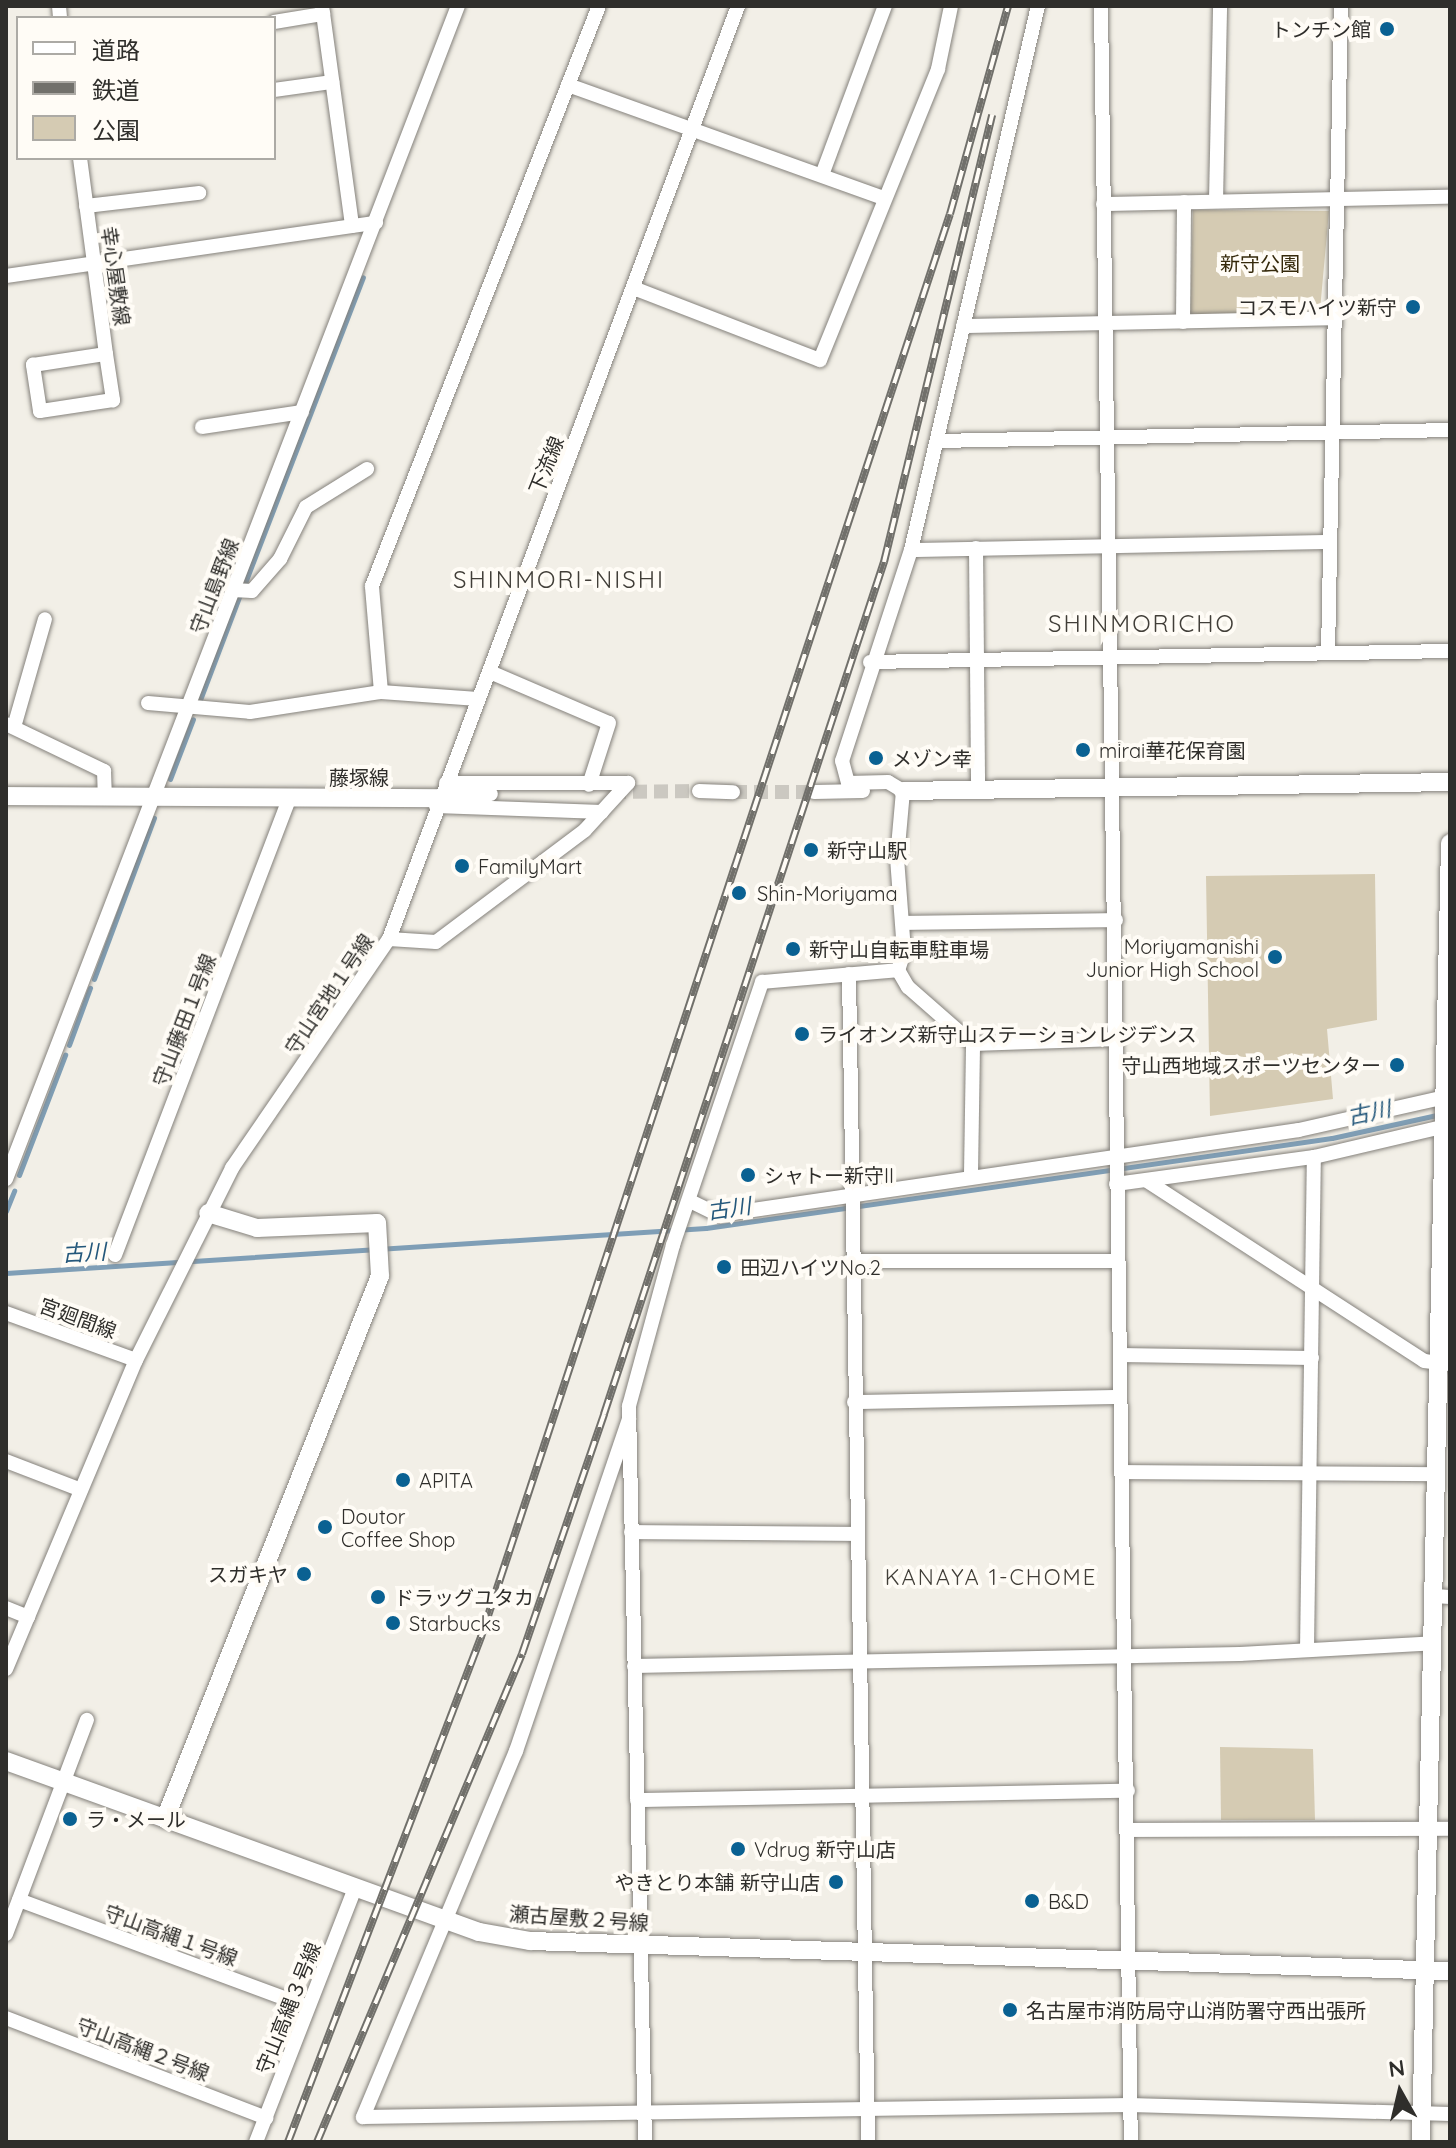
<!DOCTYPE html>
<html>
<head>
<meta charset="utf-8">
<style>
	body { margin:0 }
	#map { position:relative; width:1456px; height:2148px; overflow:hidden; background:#f2efe7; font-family:Quicksand,"Noto Sans JP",sans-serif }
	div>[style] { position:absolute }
	.green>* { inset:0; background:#d5cbb3 }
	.stream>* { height:5px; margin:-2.5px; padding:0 2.5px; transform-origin:2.5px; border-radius:2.5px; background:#7f9eb6 }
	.minor-tunnel>* { height:14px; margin-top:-7px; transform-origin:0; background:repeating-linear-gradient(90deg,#cbc8c1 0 14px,transparent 0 21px) }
	.roads { filter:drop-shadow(0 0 2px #84817b) drop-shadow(0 0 2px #84817b) }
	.minor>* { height:14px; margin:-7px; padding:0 7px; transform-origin:7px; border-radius:7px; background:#fff }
	.tertiary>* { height:18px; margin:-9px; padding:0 9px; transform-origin:9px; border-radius:9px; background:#fff }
	.rail>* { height:8px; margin-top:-4px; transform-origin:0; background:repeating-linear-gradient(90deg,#fffcf6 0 15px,#71706b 0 30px); box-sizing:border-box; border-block:2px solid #71706b }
	.dots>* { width:22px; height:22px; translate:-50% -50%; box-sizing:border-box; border:4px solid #fffcf6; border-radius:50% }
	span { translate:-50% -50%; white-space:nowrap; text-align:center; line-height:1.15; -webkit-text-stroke:8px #fffcf6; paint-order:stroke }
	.poi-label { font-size:20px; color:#2f2e2b }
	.right { translate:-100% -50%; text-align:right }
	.left { translate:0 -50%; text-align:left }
	.park-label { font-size:20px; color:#35290b }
	.street-label { font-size:20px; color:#2f2e2b }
	.water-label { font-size:22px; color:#25587b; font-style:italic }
	.neighbourhood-label { font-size:22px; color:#413e38; letter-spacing:2px }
	.quarter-label { font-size:24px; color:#413e38; letter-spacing:2px }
	.frame { position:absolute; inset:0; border:8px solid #2f2e2b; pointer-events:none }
	.legend { position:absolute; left:16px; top:16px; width:260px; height:144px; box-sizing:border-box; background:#fffcf6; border:2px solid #acaaa5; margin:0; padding:10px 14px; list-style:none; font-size:24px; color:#2f2e2b }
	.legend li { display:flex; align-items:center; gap:16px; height:40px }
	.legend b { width:40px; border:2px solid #acaaa5 }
	.north { position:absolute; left:1360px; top:2052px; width:80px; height:80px; -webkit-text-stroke:6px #fffcf6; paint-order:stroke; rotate:352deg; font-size:22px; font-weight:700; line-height:32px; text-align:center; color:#2f2e2b }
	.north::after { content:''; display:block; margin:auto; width:28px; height:36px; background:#2f2e2b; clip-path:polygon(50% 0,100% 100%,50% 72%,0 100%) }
</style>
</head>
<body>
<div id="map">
	<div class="green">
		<div style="clip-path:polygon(1193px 210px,1329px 211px,1320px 310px,1190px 316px)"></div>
		<div style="clip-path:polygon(1375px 874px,1377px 1020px,1327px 1029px,1333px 1099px,1210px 1116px,1206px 876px)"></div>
		<div style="clip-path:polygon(1220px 1747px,1313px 1749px,1315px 1820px,1221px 1820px)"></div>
	</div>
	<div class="stream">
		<div style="left:243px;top:588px;width:333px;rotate:-68.9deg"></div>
		<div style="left:198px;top:705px;width:116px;rotate:-69.2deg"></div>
		<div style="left:170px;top:779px;width:64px;rotate:-69deg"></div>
		<div style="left:94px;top:979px;width:172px;rotate:-69.6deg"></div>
		<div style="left:69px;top:1045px;width:61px;rotate:-69.8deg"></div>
		<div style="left:19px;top:1175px;width:129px;rotate:-69deg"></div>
		<div style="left:6px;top:1211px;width:22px;rotate:-68deg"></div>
		<div style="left:6px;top:1273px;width:701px;rotate:-3.68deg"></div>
		<div style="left:706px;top:1228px;width:632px;rotate:-8.18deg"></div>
		<div style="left:1332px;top:1138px;width:112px;rotate:-12.4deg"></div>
	</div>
	<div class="minor-tunnel">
		<div style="left:612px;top:792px;width:87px;rotate:-0.7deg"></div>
		<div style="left:733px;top:792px;width:81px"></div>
	</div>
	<div class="roads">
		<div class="minor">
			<div style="left:59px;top:6px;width:12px;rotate:85deg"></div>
			<div style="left:322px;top:6px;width:222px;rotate:82.2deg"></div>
			<div style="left:1101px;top:6px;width:2136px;rotate:89.2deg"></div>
			<div style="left:274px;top:22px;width:50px;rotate:-9.3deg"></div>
			<div style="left:568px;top:85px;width:335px;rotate:19.7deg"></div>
			<div style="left:274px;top:90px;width:59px;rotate:-7.9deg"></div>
			<div style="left:80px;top:158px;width:106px;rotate:82.4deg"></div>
			<div style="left:94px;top:263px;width:92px;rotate:82.5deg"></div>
			<div style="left:106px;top:354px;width:47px;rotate:81.3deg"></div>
			<div style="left:113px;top:400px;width:74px;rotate:171.4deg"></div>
			<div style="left:40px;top:411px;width:47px;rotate:-98.7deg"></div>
			<div style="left:33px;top:365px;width:74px;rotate:-8.6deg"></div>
			<div style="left:822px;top:175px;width:180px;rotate:-69.6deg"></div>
			<div style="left:1216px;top:201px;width:195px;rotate:-88.8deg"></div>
			<div style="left:1103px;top:204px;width:347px;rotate:-1.2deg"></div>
			<div style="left:86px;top:206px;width:114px;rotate:-6.6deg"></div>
			<div style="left:6px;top:276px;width:374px;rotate:-8.2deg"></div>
			<div style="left:636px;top:289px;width:197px;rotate:21.1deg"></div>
			<div style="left:820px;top:360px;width:314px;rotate:-67.9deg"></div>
			<div style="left:938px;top:69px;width:64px;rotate:-78.3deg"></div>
			<div style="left:1183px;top:322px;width:120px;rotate:-89.5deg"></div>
			<div style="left:963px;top:326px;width:372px;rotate:-1.2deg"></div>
			<div style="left:202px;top:427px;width:101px;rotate:-8.5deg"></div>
			<div style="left:938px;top:441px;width:512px;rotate:-1.23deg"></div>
			<div style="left:976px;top:548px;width:242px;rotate:89.5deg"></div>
			<div style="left:911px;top:550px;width:419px;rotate:-1.1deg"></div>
			<div style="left:233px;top:590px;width:19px;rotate:3deg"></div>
			<div style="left:252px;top:591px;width:43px;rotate:-48.8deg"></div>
			<div style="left:280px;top:559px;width:58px;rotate:-63.4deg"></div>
			<div style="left:306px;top:507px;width:72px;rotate:-31.9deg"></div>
			<div style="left:1328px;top:653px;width:647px;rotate:-88.85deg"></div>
			<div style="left:870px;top:662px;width:580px;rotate:-1.09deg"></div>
			<div style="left:490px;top:672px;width:129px;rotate:23.2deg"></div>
			<div style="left:609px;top:723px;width:65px;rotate:107.9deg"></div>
			<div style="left:381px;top:692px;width:106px;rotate:-94.9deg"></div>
			<div style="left:372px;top:586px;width:623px;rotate:-68.63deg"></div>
			<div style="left:148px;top:703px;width:102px;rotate:5deg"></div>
			<div style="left:250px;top:712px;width:133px;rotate:-8.7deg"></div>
			<div style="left:381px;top:692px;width:97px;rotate:4.1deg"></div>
			<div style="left:6px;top:724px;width:109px;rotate:25.6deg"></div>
			<div style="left:104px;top:771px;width:27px;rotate:88deg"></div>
			<div style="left:14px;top:727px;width:112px;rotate:-74deg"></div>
			<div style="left:699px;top:791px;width:34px;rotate:2deg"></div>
			<div style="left:903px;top:791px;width:17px;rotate:-149deg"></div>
			<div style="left:888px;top:782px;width:40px;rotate:178.6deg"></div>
			<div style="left:848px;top:783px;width:23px;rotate:-105deg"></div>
			<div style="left:842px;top:761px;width:222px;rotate:-71.9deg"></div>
			<div style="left:911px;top:550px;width:559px;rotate:-76.86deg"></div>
			<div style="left:903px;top:791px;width:67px;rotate:95.1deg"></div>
			<div style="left:897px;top:858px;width:94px;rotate:85.7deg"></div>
			<div style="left:904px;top:952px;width:19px;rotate:108deg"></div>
			<div style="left:898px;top:970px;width:20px;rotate:60deg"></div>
			<div style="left:908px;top:987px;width:86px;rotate:41.2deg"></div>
			<div style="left:973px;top:1044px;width:145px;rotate:-2deg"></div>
			<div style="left:814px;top:792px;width:49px;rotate:-1.2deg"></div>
			<div style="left:440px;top:798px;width:51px;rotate:-4.5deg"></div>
			<div style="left:436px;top:806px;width:166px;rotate:2.1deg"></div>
			<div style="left:905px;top:923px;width:211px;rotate:-0.8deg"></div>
			<div style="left:389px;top:939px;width:47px;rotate:3.7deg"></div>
			<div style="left:436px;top:942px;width:186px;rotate:-36.9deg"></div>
			<div style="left:585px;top:830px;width:64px;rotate:-47.5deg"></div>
			<div style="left:628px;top:783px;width:182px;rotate:180deg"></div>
			<div style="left:849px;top:974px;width:1168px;rotate:89.07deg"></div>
			<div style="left:971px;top:1174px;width:130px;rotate:-89.1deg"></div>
			<div style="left:6px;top:1179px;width:1257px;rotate:-68.93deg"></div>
			<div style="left:1147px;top:1181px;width:330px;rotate:33deg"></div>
			<div style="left:1424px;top:1361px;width:26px;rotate:7deg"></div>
			<div style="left:1116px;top:1184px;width:200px;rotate:-7.8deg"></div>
			<div style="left:1314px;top:1157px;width:140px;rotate:-13.2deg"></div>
			<div style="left:692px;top:1202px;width:30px;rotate:26deg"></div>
			<div style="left:719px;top:1215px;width:586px;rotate:-8.34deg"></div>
			<div style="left:1299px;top:1130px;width:155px;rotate:-12.7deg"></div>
			<div style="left:115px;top:1255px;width:488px;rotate:-69.1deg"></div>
			<div style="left:851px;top:1261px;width:267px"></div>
			<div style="left:6px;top:1313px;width:138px;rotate:19.9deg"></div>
			<div style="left:1120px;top:1355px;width:192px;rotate:0.9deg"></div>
			<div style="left:854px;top:1402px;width:266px;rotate:-1.1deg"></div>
			<div style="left:629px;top:1419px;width:351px;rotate:108.8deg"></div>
			<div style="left:516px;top:1751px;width:397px;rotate:112.7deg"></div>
			<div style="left:363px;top:2117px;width:767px;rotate:-0.9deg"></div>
			<div style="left:1130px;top:2105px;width:320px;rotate:1.6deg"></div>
			<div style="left:6px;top:1461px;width:80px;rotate:21.1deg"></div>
			<div style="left:1122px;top:1472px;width:315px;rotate:0.4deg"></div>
			<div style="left:631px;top:1532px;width:225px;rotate:0.5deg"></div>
			<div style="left:1435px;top:1596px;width:15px;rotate:4deg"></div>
			<div style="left:6px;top:1608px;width:24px;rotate:22deg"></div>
			<div style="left:1307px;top:1649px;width:492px;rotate:-89.2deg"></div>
			<div style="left:634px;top:1666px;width:606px;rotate:-1.13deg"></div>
			<div style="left:1240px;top:1654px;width:194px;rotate:-3.2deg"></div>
			<div style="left:6px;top:1669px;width:335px;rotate:-67.2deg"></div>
			<div style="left:136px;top:1360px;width:215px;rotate:-63.4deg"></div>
			<div style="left:232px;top:1168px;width:278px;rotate:-55.6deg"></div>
			<div style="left:389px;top:939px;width:996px;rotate:-69.49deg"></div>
			<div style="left:637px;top:1800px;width:491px;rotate:-1.1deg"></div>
			<div style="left:1128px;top:1830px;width:322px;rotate:-0.2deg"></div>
			<div style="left:19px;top:1900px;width:308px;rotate:20.3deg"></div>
			<div style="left:6px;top:1934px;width:229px;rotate:-69.3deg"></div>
			<div style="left:6px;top:2018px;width:279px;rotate:21deg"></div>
			<div style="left:256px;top:2142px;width:273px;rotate:-68.7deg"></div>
			<div style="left:645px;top:2142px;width:736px;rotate:-91.25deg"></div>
			<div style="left:629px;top:1406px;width:167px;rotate:-74.7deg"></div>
			<div style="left:673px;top:1245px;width:278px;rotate:-71.3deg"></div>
			<div style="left:762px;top:982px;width:137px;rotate:-5deg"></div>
		</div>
		<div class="tertiary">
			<div style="left:903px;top:791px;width:547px;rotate:-0.94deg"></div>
			<div style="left:6px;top:796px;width:434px;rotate:0.3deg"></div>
			<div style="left:6px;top:1761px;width:503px;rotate:19.88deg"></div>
			<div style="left:479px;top:1932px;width:52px;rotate:10deg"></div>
			<div style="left:530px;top:1941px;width:920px;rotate:1.87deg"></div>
			<div style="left:165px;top:1819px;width:584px;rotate:-68.4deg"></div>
			<div style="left:380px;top:1276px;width:53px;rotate:-93.2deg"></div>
			<div style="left:377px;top:1223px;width:120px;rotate:177.6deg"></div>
			<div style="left:257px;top:1228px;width:51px;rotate:-163deg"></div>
			<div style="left:1421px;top:2142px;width:1299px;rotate:-88.72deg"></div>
		</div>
	</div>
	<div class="rail">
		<div style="left:288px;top:2142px;width:541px;rotate:-69.08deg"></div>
		<div style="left:481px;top:1637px;width:1498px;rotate:-71.76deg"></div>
		<div style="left:950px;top:214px;width:216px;rotate:-74.4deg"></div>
		<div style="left:317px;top:2142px;width:529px;rotate:-67.21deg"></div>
		<div style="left:522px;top:1654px;width:254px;rotate:-71.1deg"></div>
		<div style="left:604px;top:1414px;width:897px;rotate:-71.81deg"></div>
		<div style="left:884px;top:562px;width:460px;rotate:-76.4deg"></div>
	</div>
	<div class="dots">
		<div style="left:1387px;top:29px;background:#0a6192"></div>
		<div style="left:1413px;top:307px;background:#0a6192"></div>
		<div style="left:1083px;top:750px;background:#0a6192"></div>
		<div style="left:876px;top:758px;background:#0a6192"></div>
		<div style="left:811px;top:850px;background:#0a6192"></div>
		<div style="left:462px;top:866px;background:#0a6192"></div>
		<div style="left:739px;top:893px;background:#0a6192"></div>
		<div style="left:793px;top:949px;background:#0a6192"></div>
		<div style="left:1275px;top:957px;background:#0a6192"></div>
		<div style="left:802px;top:1034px;background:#0a6192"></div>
		<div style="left:1397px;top:1065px;background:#0a6192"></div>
		<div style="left:748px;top:1175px;background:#0a6192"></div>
		<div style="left:724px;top:1267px;background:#0a6192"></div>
		<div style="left:403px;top:1480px;background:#0a6192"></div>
		<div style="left:325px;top:1527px;background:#0a6192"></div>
		<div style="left:304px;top:1574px;background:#0a6192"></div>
		<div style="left:378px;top:1597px;background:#0a6192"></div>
		<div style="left:393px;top:1623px;background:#0a6192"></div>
		<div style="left:70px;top:1819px;background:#0a6192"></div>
		<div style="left:738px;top:1849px;background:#0a6192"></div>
		<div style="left:836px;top:1882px;background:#0a6192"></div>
		<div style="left:1032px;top:1901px;background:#0a6192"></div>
		<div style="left:1010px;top:2010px;background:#0a6192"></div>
	</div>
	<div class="poi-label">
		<span class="right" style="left:1371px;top:29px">トンチン館</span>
		<span class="right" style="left:1397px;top:307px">コスモハイツ新守</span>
		<span class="left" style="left:1099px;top:750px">mirai華花保育園</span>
		<span class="left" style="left:892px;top:758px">メゾン幸</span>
		<span class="left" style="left:827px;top:850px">新守山駅</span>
		<span class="left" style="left:478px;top:866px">FamilyMart</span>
		<span class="left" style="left:757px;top:893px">Shin-Moriyama</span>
		<span class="right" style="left:1259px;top:958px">Moriyamanishi<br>Junior High School</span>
		<span class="left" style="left:809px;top:949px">新守山自転車駐車場</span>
		<span class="left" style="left:818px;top:1034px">ライオンズ新守山ステーションレジデンス</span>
		<span class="right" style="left:1381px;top:1065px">守山西地域スポーツセンター</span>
		<span class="left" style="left:764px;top:1175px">シャトー新守II</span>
		<span class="left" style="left:740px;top:1267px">田辺ハイツNo.2</span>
		<span class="left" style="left:419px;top:1480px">APITA</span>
		<span class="left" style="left:341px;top:1528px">Doutor<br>Coffee Shop</span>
		<span class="right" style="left:288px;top:1574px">スガキヤ</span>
		<span class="left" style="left:394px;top:1597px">ドラッグユタカ</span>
		<span class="left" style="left:409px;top:1623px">Starbucks</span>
		<span class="left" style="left:86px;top:1819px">ラ・メール</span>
		<span class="left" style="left:754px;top:1849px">Vdrug 新守山店</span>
		<span class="right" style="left:820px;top:1882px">やきとり本舗 新守山店</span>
		<span class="left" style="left:1048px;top:1901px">B&amp;D</span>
		<span class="left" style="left:1026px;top:2010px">名古屋市消防局守山消防署守西出張所</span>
	</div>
	<div class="park-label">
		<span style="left:1260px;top:263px">新守公園</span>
	</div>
	<div class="street-label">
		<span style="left:116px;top:276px;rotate:82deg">幸心屋敷線</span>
		<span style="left:546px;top:465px;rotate:-68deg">下流線</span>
		<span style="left:214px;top:586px;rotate:-69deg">守山島野線</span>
		<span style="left:359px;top:777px">藤塚線</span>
		<span style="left:329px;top:994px;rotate:-56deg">守山宮地１号線</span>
		<span style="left:184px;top:1020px;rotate:-69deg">守山藤田１号線</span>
		<span style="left:78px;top:1318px;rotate:20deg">宮廻間線</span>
		<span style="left:579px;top:1918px;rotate:4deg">瀬古屋敷２号線</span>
		<span style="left:171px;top:1935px;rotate:20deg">守山高縄１号線</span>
		<span style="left:288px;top:2008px;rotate:-68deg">守山高縄３号線</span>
		<span style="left:143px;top:2049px;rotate:21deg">守山高縄２号線</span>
	</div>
	<div class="water-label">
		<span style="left:1369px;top:1113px;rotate:-12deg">古川</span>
		<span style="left:729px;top:1209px;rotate:-8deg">古川</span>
		<span style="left:84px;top:1253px;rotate:-3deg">古川</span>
	</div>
	<div class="neighbourhood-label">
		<span style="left:991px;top:1578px">KANAYA 1-CHOME</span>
	</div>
	<div class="quarter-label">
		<span style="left:559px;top:580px">SHINMORI-NISHI</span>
		<span style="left:1142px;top:624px">SHINMORICHO</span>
	</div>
	<div class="frame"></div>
	<ul class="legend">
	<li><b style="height:10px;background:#fff"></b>道路</li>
	<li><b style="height:10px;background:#71706b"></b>鉄道</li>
	<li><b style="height:22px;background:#d5cbb3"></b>公園</li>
	</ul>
	<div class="north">N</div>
</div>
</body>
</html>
